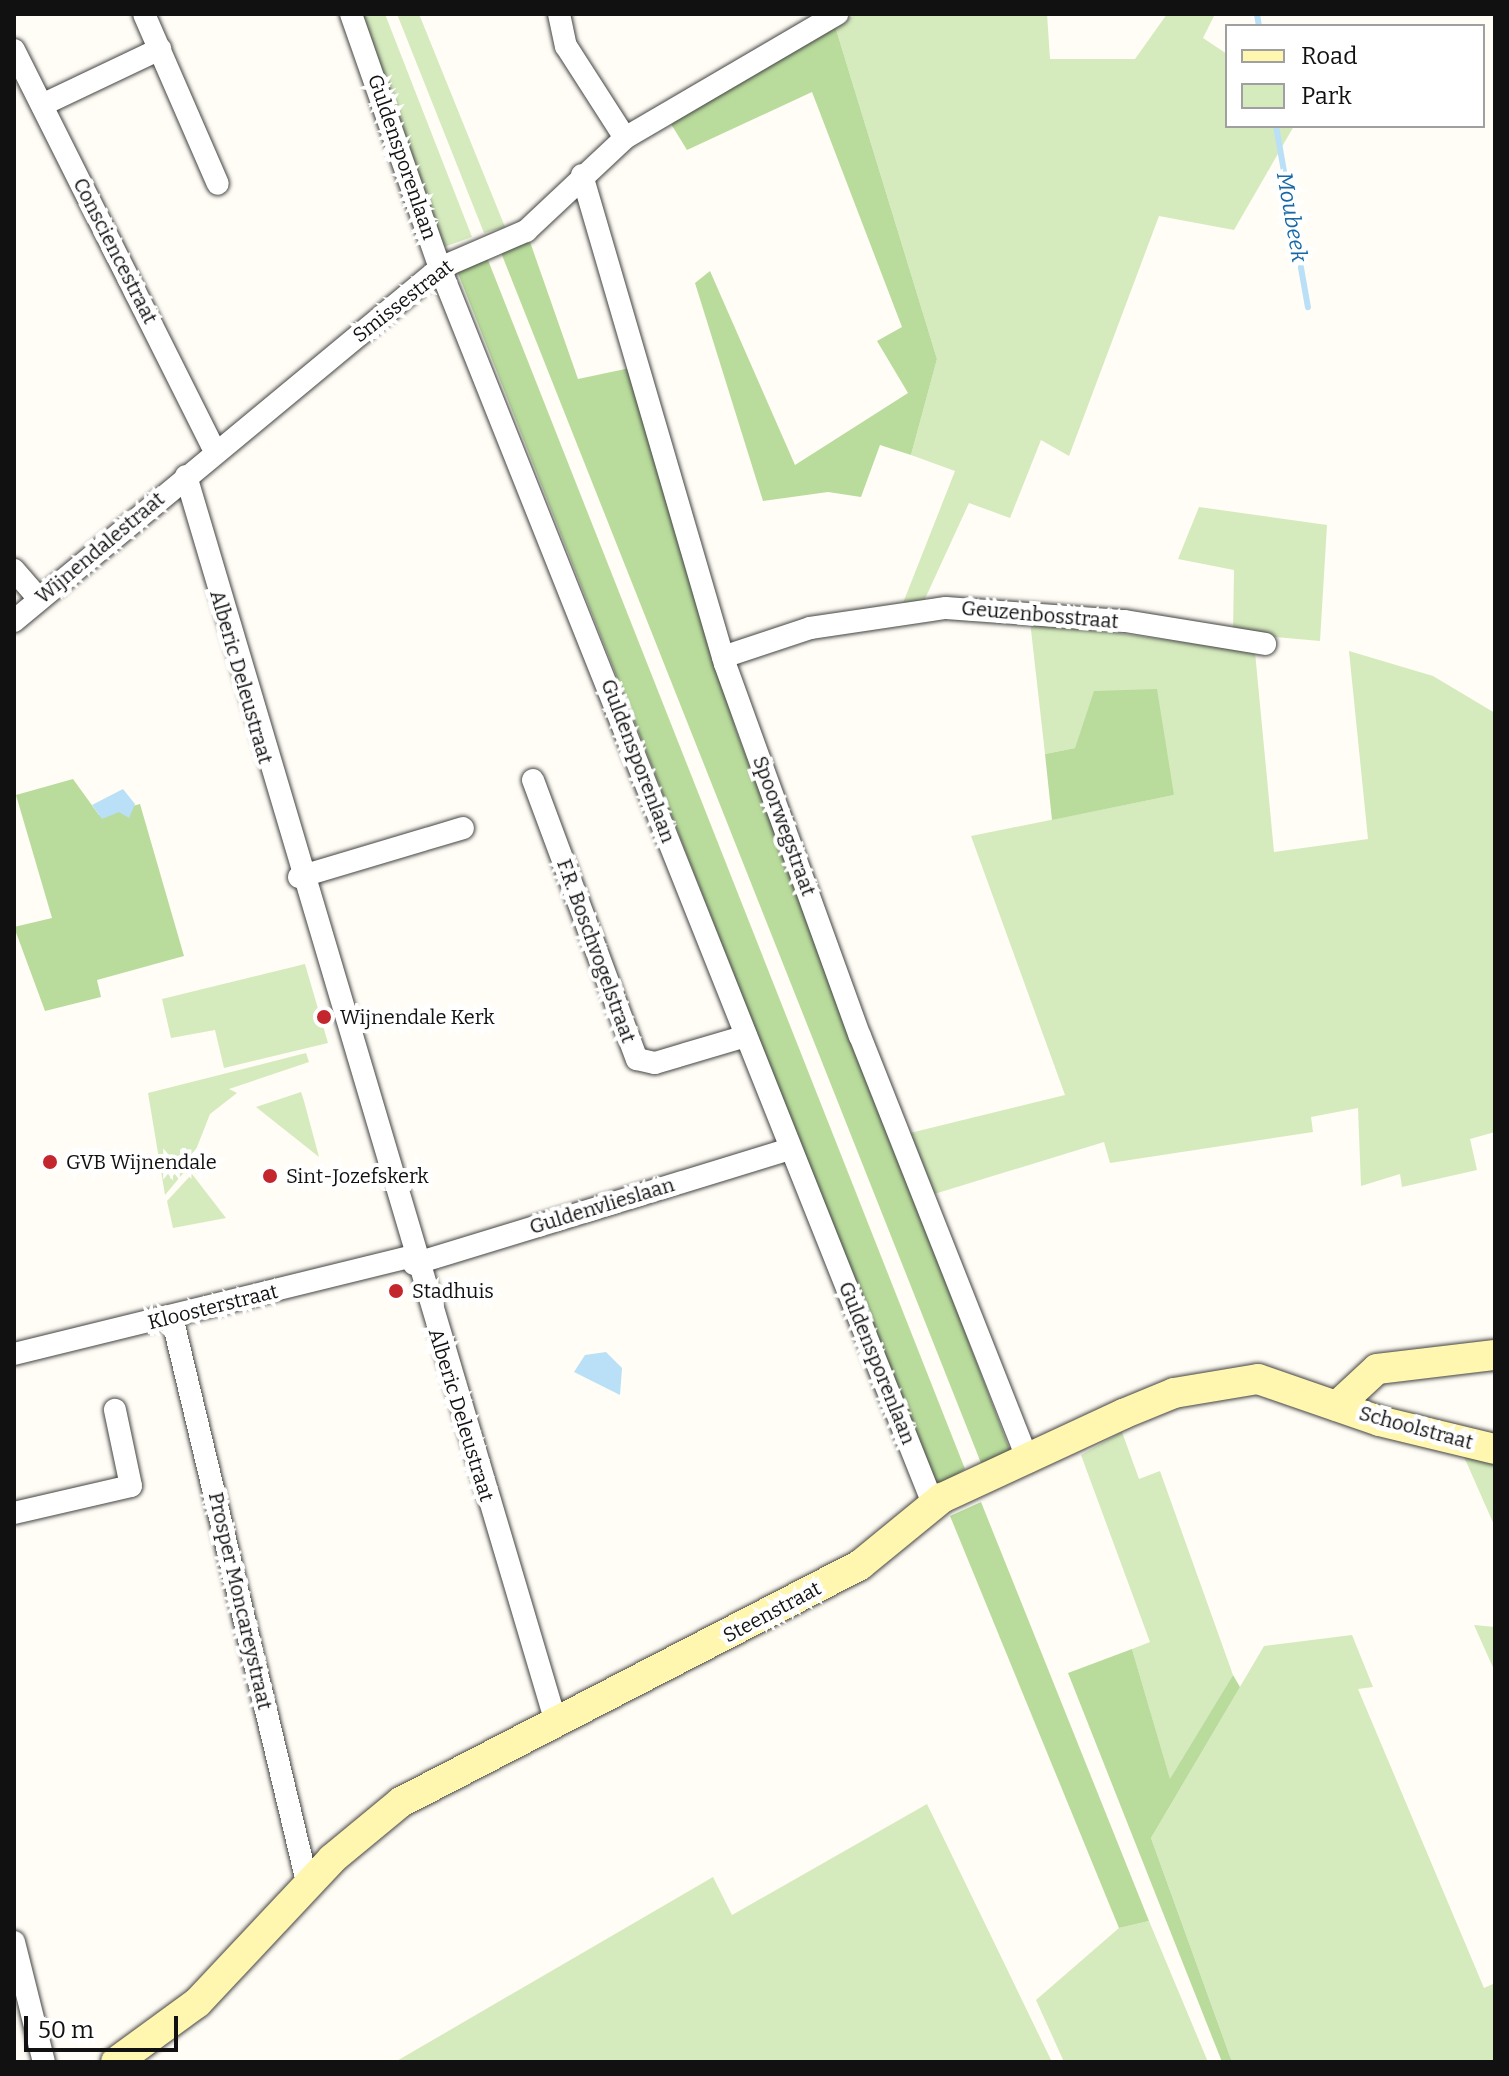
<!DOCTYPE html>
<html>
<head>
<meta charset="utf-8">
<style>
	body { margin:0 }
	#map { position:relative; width:1509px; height:2076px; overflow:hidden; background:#fffdf5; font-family:Bitter,serif }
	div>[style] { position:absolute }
	.green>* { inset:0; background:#d5ebbd }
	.forest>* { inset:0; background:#b9dc9c }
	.water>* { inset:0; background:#b9e0f7 }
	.stream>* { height:6px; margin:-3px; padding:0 3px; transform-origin:3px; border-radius:3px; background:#b9e0f7 }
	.roads { filter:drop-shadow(0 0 2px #444) drop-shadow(0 0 2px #444) }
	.street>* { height:22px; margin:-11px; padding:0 11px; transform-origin:11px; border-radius:11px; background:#fff }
	.secondary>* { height:30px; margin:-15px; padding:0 15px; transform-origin:15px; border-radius:15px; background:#fff6b0 }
	.dots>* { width:22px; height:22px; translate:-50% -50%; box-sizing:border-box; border:4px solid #fff; border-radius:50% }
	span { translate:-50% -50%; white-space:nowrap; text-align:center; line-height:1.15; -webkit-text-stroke:8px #fff; paint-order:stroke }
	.street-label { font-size:20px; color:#111 }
	.poi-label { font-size:20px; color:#111 }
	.left { translate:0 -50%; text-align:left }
	.water-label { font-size:22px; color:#1768a6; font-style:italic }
	.frame { position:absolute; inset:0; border:16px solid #111; pointer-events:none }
	.legend { position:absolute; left:1225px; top:24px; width:260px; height:104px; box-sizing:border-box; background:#fff; border:2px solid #a0a0a0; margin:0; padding:10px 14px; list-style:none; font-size:24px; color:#111 }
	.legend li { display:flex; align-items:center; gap:16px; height:40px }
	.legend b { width:40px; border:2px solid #a0a0a0 }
	.scale { position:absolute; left:24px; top:2016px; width:154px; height:36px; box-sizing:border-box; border:4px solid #111; border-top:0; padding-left:10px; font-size:24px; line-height:28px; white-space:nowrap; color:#111; -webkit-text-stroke:6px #fff; paint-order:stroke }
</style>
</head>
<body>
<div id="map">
	<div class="green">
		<div style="clip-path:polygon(358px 14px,385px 14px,472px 237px,444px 247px)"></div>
		<div style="clip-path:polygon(397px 14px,419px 14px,505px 227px,484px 233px)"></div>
		<div style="clip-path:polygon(857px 14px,1047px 14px,1050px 59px,1135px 59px,1167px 14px,1215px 14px,1203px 38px,1227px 54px,1227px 126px,1294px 126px,1234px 230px,1159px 216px,1069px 456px,1041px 440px,1010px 518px,969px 503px,924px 601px,903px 603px,955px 471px,911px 455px,937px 359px,835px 26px)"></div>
		<div style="clip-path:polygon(1199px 507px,1327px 525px,1320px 641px,1233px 633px,1234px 570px,1178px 559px)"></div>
		<div style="clip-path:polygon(1030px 621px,1255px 652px,1274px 852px,1368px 839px,1349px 651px,1433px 676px,1495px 713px,1495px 1132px,1470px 1139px,1477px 1170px,1402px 1187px,1400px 1174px,1361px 1186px,1358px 1108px,1311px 1117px,1313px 1132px,1110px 1163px,1104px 1142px,931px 1195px,906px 1134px,1065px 1095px,971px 836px,1174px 795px,1075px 748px,1045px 754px)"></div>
		<div style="clip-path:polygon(305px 964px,328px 1043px,224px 1068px,215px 1030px,171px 1038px,162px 999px)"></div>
		<div style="clip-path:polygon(306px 1053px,309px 1062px,229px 1089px,237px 1093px,210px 1114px,190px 1165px,165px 1195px,148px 1093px)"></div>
		<div style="clip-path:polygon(301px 1092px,304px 1101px,319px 1157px,256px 1107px)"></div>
		<div style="clip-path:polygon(192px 1174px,226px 1218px,173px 1228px,167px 1201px)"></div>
		<div style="clip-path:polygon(1122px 1432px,1139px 1479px,1160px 1471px,1233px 1675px,1170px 1780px,1132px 1649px,1150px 1642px,1081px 1455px)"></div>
		<div style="clip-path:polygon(1461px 1450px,1495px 1458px,1495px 1527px)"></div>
		<div style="clip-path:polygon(1474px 1625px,1495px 1627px,1495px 1672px)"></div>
		<div style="clip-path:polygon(1352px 1635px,1373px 1687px,1358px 1689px,1484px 1988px,1495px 1983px,1495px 2062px,1232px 2062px,1151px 1838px,1264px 1646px)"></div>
		<div style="clip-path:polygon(927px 1804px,1052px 2062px,395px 2062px,713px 1877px,732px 1915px)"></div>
		<div style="clip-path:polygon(1149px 1921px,1208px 2062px,1064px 2062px,1036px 2000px,1119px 1928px)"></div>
	</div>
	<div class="forest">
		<div style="clip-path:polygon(835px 26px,937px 359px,911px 455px,880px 445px,861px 497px,828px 492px,763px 501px,695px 283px,710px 271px,795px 465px,908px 393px,877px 341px,902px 327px,812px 92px,687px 150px,671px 124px)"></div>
		<div style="clip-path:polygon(529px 239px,578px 379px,630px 368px,736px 730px,1011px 1453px,981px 1463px,500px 250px)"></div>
		<div style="clip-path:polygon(486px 255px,965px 1469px,936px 1488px,456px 268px)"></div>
		<div style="clip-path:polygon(1157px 689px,1174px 795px,1052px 820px,1045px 754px,1075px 748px,1094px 691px)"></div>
		<div style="clip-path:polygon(73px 779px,99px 815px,140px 804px,184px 956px,97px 980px,101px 997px,45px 1011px,14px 927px,52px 918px,16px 795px)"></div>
		<div style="clip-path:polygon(981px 1502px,1149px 1921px,1119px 1928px,950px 1516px)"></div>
		<div style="clip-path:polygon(1132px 1649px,1170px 1779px,1233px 1675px,1240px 1687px,1151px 1838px,1232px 2062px,1222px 2062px,1068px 1673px)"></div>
	</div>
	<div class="water">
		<div style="clip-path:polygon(123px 789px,135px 804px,129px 818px,119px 812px,102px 819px,92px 805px)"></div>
		<div style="clip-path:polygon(606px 1352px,622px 1368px,620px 1395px,574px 1372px,585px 1355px)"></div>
	</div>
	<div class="stream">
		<div style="left:1257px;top:14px;width:12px;rotate:81deg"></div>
		<div style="left:1276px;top:126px;width:184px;rotate:80deg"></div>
	</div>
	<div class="roads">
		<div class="street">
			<div style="left:144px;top:14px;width:185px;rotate:66.5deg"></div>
			<div style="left:351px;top:14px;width:269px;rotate:70.7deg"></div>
			<div style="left:440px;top:268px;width:1331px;rotate:68.25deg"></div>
			<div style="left:559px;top:14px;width:33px;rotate:78deg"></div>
			<div style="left:566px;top:46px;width:109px;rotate:57.3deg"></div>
			<div style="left:14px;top:50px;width:449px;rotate:63.4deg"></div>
			<div style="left:42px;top:105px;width:131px;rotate:-25.4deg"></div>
			<div style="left:582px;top:175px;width:509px;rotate:73.7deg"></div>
			<div style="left:725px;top:664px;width:396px;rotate:70.1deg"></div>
			<div style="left:860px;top:1036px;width:458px;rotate:68.4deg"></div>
			<div style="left:186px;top:476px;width:1301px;rotate:73.47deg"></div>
			<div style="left:14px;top:570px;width:38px;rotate:49deg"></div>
			<div style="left:14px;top:621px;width:553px;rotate:-39.65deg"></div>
			<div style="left:440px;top:268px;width:94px;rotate:-23.3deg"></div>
			<div style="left:526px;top:231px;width:136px;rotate:-43.2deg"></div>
			<div style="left:625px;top:138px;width:246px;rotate:-30.3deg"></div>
			<div style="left:723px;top:657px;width:92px;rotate:-18.4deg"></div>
			<div style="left:810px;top:628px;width:137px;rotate:-8.4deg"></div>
			<div style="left:946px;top:608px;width:179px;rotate:4.2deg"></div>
			<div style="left:1125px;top:621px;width:142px;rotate:9.3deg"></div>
			<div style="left:533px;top:780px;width:298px;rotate:69.6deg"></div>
			<div style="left:637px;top:1059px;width:18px;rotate:13deg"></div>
			<div style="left:655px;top:1063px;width:95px;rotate:-16.5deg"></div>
			<div style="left:299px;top:877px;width:171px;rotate:-16.6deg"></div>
			<div style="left:414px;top:1264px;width:393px;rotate:-17deg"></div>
			<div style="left:172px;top:1317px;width:585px;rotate:76.56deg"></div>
			<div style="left:14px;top:1354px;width:410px;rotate:-13.8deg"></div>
			<div style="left:14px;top:1513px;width:120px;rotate:-13deg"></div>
			<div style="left:131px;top:1486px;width:78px;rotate:-101.9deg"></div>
			<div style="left:14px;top:1942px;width:124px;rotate:76deg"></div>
		</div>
		<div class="secondary">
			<div style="left:1337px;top:1406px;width:54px;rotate:-42.8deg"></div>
			<div style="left:1377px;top:1369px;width:119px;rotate:-6.8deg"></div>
			<div style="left:116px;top:2062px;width:100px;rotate:-36.1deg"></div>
			<div style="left:197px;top:2003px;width:197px;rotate:-46.8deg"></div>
			<div style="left:332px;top:1859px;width:89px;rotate:-39.6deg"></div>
			<div style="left:401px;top:1802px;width:517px;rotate:-27.31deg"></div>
			<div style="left:860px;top:1565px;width:106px;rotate:-39.3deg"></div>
			<div style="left:942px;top:1498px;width:200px;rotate:-24.9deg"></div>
			<div style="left:1123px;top:1414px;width:55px;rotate:-22.4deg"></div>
			<div style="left:1174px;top:1393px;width:85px;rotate:-9.5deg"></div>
			<div style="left:1258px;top:1379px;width:128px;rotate:19.1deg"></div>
			<div style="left:1379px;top:1421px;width:119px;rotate:13.6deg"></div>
		</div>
	</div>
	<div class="dots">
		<div style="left:324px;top:1017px;background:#c4262e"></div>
		<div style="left:50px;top:1162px;background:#c4262e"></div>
		<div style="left:270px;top:1176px;background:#c4262e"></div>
		<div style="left:396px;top:1291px;background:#c4262e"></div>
	</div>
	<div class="street-label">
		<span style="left:402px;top:157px;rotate:71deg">Guldensporenlaan</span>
		<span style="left:115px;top:251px;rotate:63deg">Consciencestraat</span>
		<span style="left:403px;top:301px;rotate:-38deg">Smissestraat</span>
		<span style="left:100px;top:548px;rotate:-40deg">Wijnendalestraat</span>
		<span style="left:1040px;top:615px;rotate:5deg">Geuzenbosstraat</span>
		<span style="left:241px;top:677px;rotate:74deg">Alberic Deleustraat</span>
		<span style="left:638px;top:761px;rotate:69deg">Guldensporenlaan</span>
		<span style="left:784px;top:826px;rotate:70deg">Spoorwegstraat</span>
		<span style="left:596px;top:951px;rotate:70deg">F.R. Boschvogelstraat</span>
		<span style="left:602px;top:1206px;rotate:-17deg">Guldenvlieslaan</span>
		<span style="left:213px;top:1307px;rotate:-14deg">Kloosterstraat</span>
		<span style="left:877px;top:1363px;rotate:68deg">Guldensporenlaan</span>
		<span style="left:461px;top:1415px;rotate:73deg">Alberic Deleustraat</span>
		<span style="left:1416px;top:1428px;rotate:15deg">Schoolstraat</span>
		<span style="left:240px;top:1601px;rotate:77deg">Prosper Moncareystraat</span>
		<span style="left:772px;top:1612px;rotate:-28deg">Steenstraat</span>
	</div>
	<div class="poi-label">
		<span class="left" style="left:340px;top:1017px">Wijnendale Kerk</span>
		<span class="left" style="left:66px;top:1162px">GVB Wijnendale</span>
		<span class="left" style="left:286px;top:1176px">Sint-Jozefskerk</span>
		<span class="left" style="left:412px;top:1291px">Stadhuis</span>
	</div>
	<div class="water-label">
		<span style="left:1292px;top:217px;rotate:80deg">Moubeek</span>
	</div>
	<div class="frame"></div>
	<ul class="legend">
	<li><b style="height:10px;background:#fff6b0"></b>Road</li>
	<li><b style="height:22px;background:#d5ebbd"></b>Park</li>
	</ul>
	<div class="scale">50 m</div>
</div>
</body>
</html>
